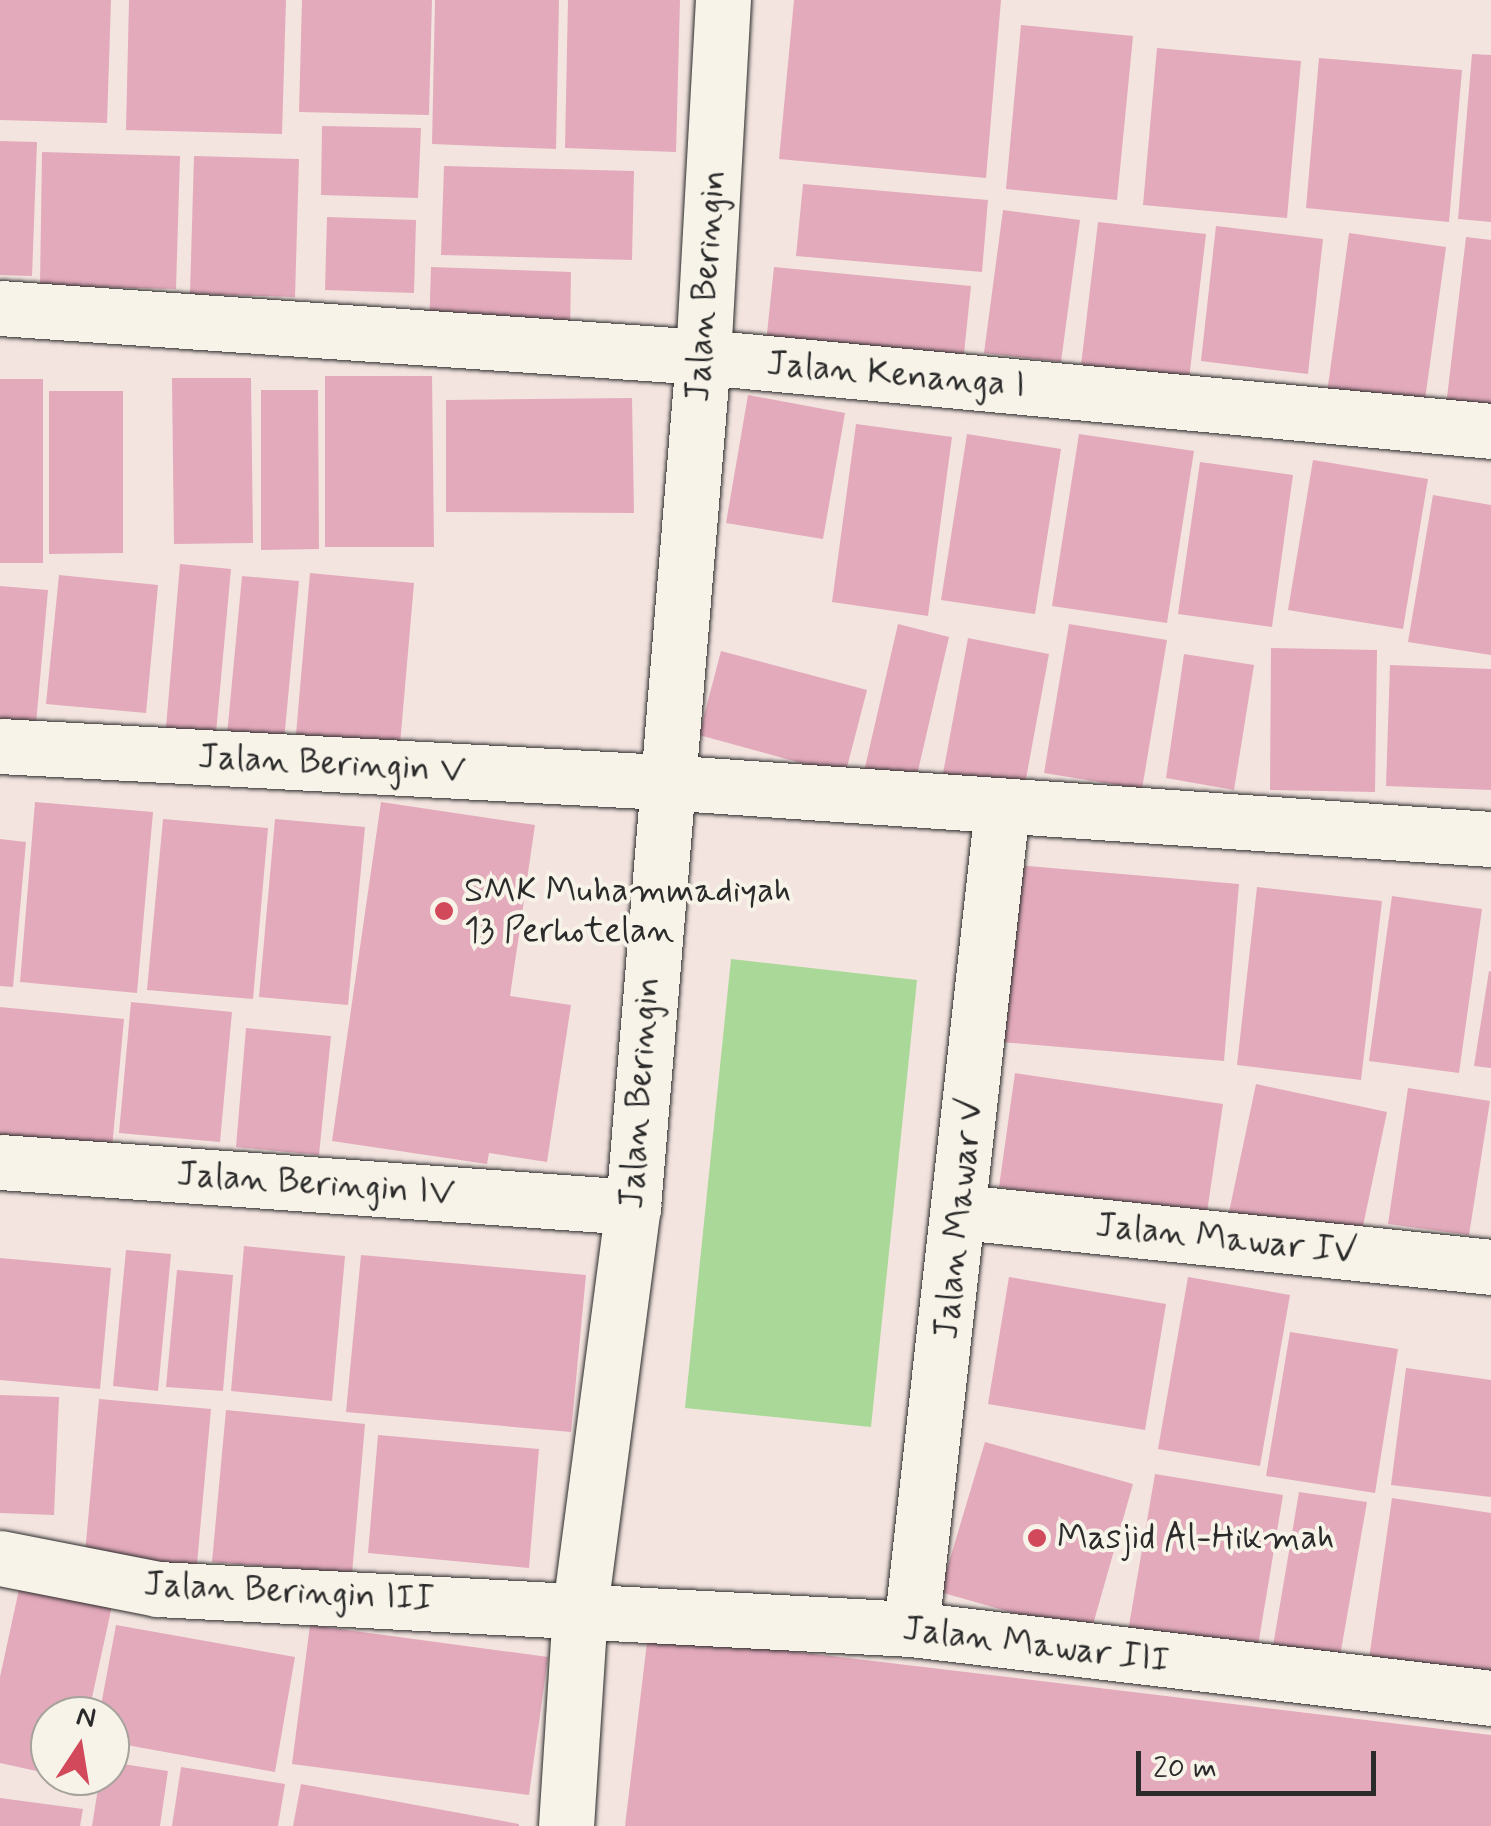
<!DOCTYPE html>
<html>
<head>
<meta charset="utf-8">
<style>
	body { margin:0 }
	#map { position:relative; width:1491px; height:1826px; overflow:hidden; background:#f3e4df; font-family:Mynerve,sans-serif }
	div>[style] { position:absolute }
	.green>* { inset:0; background:#aad898 }
	.building>* { inset:0; background:#e3aabb }
	.roads { filter:drop-shadow(0 0 2px #2b2b2b) drop-shadow(0 0 2px #2b2b2b) }
	.minor>* { height:55px; margin:-27.5px; padding:0 27.5px; transform-origin:27.5px; border-radius:27.5px; background:#f7f3e8 }
	.dots>* { width:28px; height:28px; translate:-50% -50%; box-sizing:border-box; border:5px solid #f7f3e8; border-radius:50% }
	span { translate:-50% -50%; white-space:nowrap; text-align:center; line-height:1.15; -webkit-text-stroke:8px #f7f3e8; paint-order:stroke }
	.street-label { font-size:35px; color:#2b2b2b }
	.poi-label { font-size:35px; color:#2b2b2b }
	.left { translate:0 -50%; text-align:left }
	.north { position:absolute; left:30px; top:1696px; width:100px; height:100px; box-sizing:border-box; background:#f7f3e8; border:2px solid #a5a39c; border-radius:50%; rotate:12deg; font-size:28px; font-weight:700; line-height:40px; text-align:center; color:#2b2b2b }
	.north::after { content:''; display:block; margin:auto; width:35px; height:45px; background:#d1495b; clip-path:polygon(50% 0,100% 100%,50% 72%,0 100%) }
	.scale { position:absolute; left:1136px; top:1751px; width:240px; height:45px; box-sizing:border-box; border:5px solid #2b2b2b; border-top:0; padding-left:12px; font-size:30px; line-height:35px; white-space:nowrap; color:#2b2b2b; -webkit-text-stroke:8px #f7f3e8; paint-order:stroke }
</style>
</head>
<body>
<div id="map">
	<div class="green">
		<div style="clip-path:polygon(731px 959px,917px 980px,871px 1427px,685px 1408px)"></div>
	</div>
	<div class="building">
		<div style="clip-path:polygon(0 0,111px 0,107px 123px,0 120px)"></div>
		<div style="clip-path:polygon(129px 0,286px 0,282px 134px,126px 130px)"></div>
		<div style="clip-path:polygon(302px 0,432px 0,429px 115px,299px 112px)"></div>
		<div style="clip-path:polygon(435px 0,559px 0,556px 149px,432px 144px)"></div>
		<div style="clip-path:polygon(568px 0,680px 0,676px 152px,565px 148px)"></div>
		<div style="clip-path:polygon(794px 0,1001px 0,986px 178px,779px 159px)"></div>
		<div style="clip-path:polygon(1021px 25px,1133px 36px,1117px 200px,1006px 189px)"></div>
		<div style="clip-path:polygon(1157px 48px,1301px 61px,1287px 218px,1143px 205px)"></div>
		<div style="clip-path:polygon(1472px 54px,1491px 55px,1491px 222px,1458px 219px)"></div>
		<div style="clip-path:polygon(1319px 58px,1462px 70px,1449px 222px,1306px 208px)"></div>
		<div style="clip-path:polygon(322px 126px,421px 128px,418px 198px,321px 195px)"></div>
		<div style="clip-path:polygon(0 141px,37px 142px,32px 276px,0 275px)"></div>
		<div style="clip-path:polygon(42px 152px,180px 156px,176px 289px,40px 286px)"></div>
		<div style="clip-path:polygon(194px 156px,299px 159px,295px 297px,190px 294px)"></div>
		<div style="clip-path:polygon(444px 166px,634px 171px,632px 260px,441px 255px)"></div>
		<div style="clip-path:polygon(803px 184px,988px 200px,982px 272px,796px 256px)"></div>
		<div style="clip-path:polygon(1003px 210px,1080px 220px,1061px 362px,984px 353px)"></div>
		<div style="clip-path:polygon(327px 217px,416px 220px,414px 293px,325px 290px)"></div>
		<div style="clip-path:polygon(1098px 222px,1206px 234px,1188px 388px,1080px 374px)"></div>
		<div style="clip-path:polygon(1216px 226px,1323px 239px,1308px 374px,1201px 361px)"></div>
		<div style="clip-path:polygon(1349px 233px,1446px 247px,1424px 407px,1327px 393px)"></div>
		<div style="clip-path:polygon(1466px 237px,1491px 240px,1491px 411px,1446px 406px)"></div>
		<div style="clip-path:polygon(431px 267px,571px 272px,570px 335px,429px 331px)"></div>
		<div style="clip-path:polygon(774px 267px,971px 286px,963px 363px,766px 343px)"></div>
		<div style="clip-path:polygon(325px 376px,432px 376px,434px 547px,325px 547px)"></div>
		<div style="clip-path:polygon(172px 378px,251px 378px,253px 543px,174px 544px)"></div>
		<div style="clip-path:polygon(0 379px,43px 379px,43px 563px,0 563px)"></div>
		<div style="clip-path:polygon(261px 390px,318px 390px,319px 549px,261px 550px)"></div>
		<div style="clip-path:polygon(49px 391px,123px 391px,123px 553px,49px 554px)"></div>
		<div style="clip-path:polygon(748px 395px,845px 413px,823px 539px,726px 523px)"></div>
		<div style="clip-path:polygon(632px 398px,634px 513px,446px 512px,446px 400px)"></div>
		<div style="clip-path:polygon(856px 424px,952px 437px,928px 616px,832px 602px)"></div>
		<div style="clip-path:polygon(967px 434px,1061px 449px,1035px 614px,941px 600px)"></div>
		<div style="clip-path:polygon(1079px 434px,1194px 451px,1167px 623px,1052px 606px)"></div>
		<div style="clip-path:polygon(1313px 460px,1428px 479px,1403px 629px,1288px 610px)"></div>
		<div style="clip-path:polygon(1200px 462px,1293px 475px,1272px 627px,1178px 614px)"></div>
		<div style="clip-path:polygon(1433px 495px,1491px 505px,1491px 655px,1408px 642px)"></div>
		<div style="clip-path:polygon(180px 564px,231px 569px,215px 744px,165px 739px)"></div>
		<div style="clip-path:polygon(310px 573px,414px 583px,399px 756px,295px 746px)"></div>
		<div style="clip-path:polygon(59px 575px,158px 585px,146px 713px,46px 704px)"></div>
		<div style="clip-path:polygon(242px 576px,299px 581px,283px 751px,226px 746px)"></div>
		<div style="clip-path:polygon(0 586px,48px 590px,35px 735px,0 732px)"></div>
		<div style="clip-path:polygon(898px 624px,949px 637px,914px 788px,863px 776px)"></div>
		<div style="clip-path:polygon(1069px 624px,1167px 640px,1142px 789px,1044px 773px)"></div>
		<div style="clip-path:polygon(968px 638px,1049px 654px,1023px 795px,942px 779px)"></div>
		<div style="clip-path:polygon(1271px 648px,1377px 650px,1375px 792px,1270px 790px)"></div>
		<div style="clip-path:polygon(721px 651px,867px 690px,845px 775px,699px 735px)"></div>
		<div style="clip-path:polygon(1184px 654px,1254px 665px,1234px 790px,1166px 778px)"></div>
		<div style="clip-path:polygon(1390px 665px,1491px 669px,1491px 790px,1386px 786px)"></div>
		<div style="clip-path:polygon(35px 802px,153px 812px,137px 993px,20px 982px)"></div>
		<div style="clip-path:polygon(381px 802px,535px 825px,510px 996px,571px 1005px,547px 1162px,489px 1153px,487px 1164px,332px 1141px)"></div>
		<div style="clip-path:polygon(163px 819px,268px 828px,253px 999px,147px 990px)"></div>
		<div style="clip-path:polygon(275px 819px,365px 827px,348px 1005px,259px 997px)"></div>
		<div style="clip-path:polygon(0 839px,26px 842px,13px 987px,0 986px)"></div>
		<div style="clip-path:polygon(1015px 865px,1239px 884px,1224px 1061px,1000px 1042px)"></div>
		<div style="clip-path:polygon(1257px 887px,1382px 901px,1361px 1080px,1237px 1065px)"></div>
		<div style="clip-path:polygon(1392px 896px,1482px 909px,1459px 1073px,1369px 1061px)"></div>
		<div style="clip-path:polygon(1489px 971px,1491px 972px,1491px 1068px,1474px 1066px)"></div>
		<div style="clip-path:polygon(131px 1002px,232px 1012px,220px 1142px,119px 1133px)"></div>
		<div style="clip-path:polygon(0 1007px,124px 1019px,112px 1148px,0 1137px)"></div>
		<div style="clip-path:polygon(246px 1028px,331px 1036px,319px 1155px,236px 1147px)"></div>
		<div style="clip-path:polygon(1015px 1073px,1223px 1104px,1206px 1219px,999px 1187px)"></div>
		<div style="clip-path:polygon(1256px 1084px,1387px 1112px,1359px 1245px,1228px 1217px)"></div>
		<div style="clip-path:polygon(1408px 1088px,1490px 1101px,1469px 1235px,1388px 1224px)"></div>
		<div style="clip-path:polygon(244px 1246px,345px 1256px,332px 1401px,231px 1391px)"></div>
		<div style="clip-path:polygon(126px 1250px,171px 1254px,158px 1391px,113px 1386px)"></div>
		<div style="clip-path:polygon(361px 1255px,586px 1275px,571px 1432px,346px 1412px)"></div>
		<div style="clip-path:polygon(0 1258px,111px 1268px,100px 1389px,0 1380px)"></div>
		<div style="clip-path:polygon(177px 1270px,233px 1275px,223px 1391px,166px 1387px)"></div>
		<div style="clip-path:polygon(1009px 1277px,1166px 1304px,1145px 1430px,988px 1404px)"></div>
		<div style="clip-path:polygon(1188px 1277px,1290px 1295px,1260px 1466px,1158px 1449px)"></div>
		<div style="clip-path:polygon(1290px 1332px,1398px 1349px,1375px 1493px,1266px 1476px)"></div>
		<div style="clip-path:polygon(1406px 1368px,1491px 1380px,1491px 1497px,1391px 1485px)"></div>
		<div style="clip-path:polygon(0 1395px,59px 1397px,54px 1515px,0 1513px)"></div>
		<div style="clip-path:polygon(99px 1399px,211px 1409px,196px 1575px,84px 1565px)"></div>
		<div style="clip-path:polygon(226px 1410px,365px 1424px,352px 1574px,212px 1562px)"></div>
		<div style="clip-path:polygon(378px 1435px,539px 1449px,529px 1568px,368px 1553px)"></div>
		<div style="clip-path:polygon(985px 1442px,1133px 1484px,1090px 1635px,940px 1592px)"></div>
		<div style="clip-path:polygon(1155px 1474px,1283px 1495px,1255px 1664px,1126px 1643px)"></div>
		<div style="clip-path:polygon(1299px 1492px,1367px 1502px,1339px 1662px,1272px 1652px)"></div>
		<div style="clip-path:polygon(1392px 1498px,1491px 1513px,1491px 1676px,1369px 1659px)"></div>
		<div style="clip-path:polygon(23px 1571px,115px 1592px,88px 1716px,50px 1716px,50px 1774px,0 1763px,0 1677px)"></div>
		<div style="clip-path:polygon(116px 1625px,295px 1657px,275px 1772px,110px 1742px,110px 1716px,99px 1716px)"></div>
		<div style="clip-path:polygon(310px 1625px,548px 1657px,529px 1795px,292px 1764px)"></div>
		<div style="clip-path:polygon(648px 1634px,1491px 1735px,1491px 1826px,625px 1826px)"></div>
		<div style="clip-path:polygon(110px 1762px,168px 1771px,160px 1826px,92px 1826px,100px 1776px,110px 1776px)"></div>
		<div style="clip-path:polygon(181px 1767px,285px 1784px,278px 1826px,172px 1826px)"></div>
		<div style="clip-path:polygon(301px 1784px,519px 1824px,519px 1826px,293px 1826px)"></div>
		<div style="clip-path:polygon(0 1798px,83px 1809px,80px 1826px,0 1826px)"></div>
	</div>
	<div class="roads">
		<div class="minor">
			<div style="left:0;top:308px;width:705px;rotate:3.99deg"></div>
			<div style="left:703px;top:357px;width:791px;rotate:5.36deg"></div>
			<div style="left:0;top:746px;width:664px;rotate:3.11deg"></div>
			<div style="left:663px;top:782px;width:830px;rotate:3.94deg"></div>
			<div style="left:0;top:1162px;width:635px;rotate:4.07deg"></div>
			<div style="left:961px;top:1212px;width:533px;rotate:5.92deg"></div>
			<div style="left:0;top:1558px;width:161px;rotate:11.1deg"></div>
			<div style="left:158px;top:1589px;width:754px;rotate:3.04deg"></div>
			<div style="left:911px;top:1629px;width:584px;rotate:6.78deg"></div>
			<div style="left:911px;top:1629px;width:826px;rotate:-83.68deg"></div>
			<div style="left:566px;top:1826px;width:218px;rotate:-86.3deg"></div>
			<div style="left:580px;top:1608px;width:404px;rotate:-82.5deg"></div>
			<div style="left:633px;top:1207px;width:853px;rotate:-85.29deg"></div>
			<div style="left:703px;top:357px;width:358px;rotate:-86.8deg"></div>
		</div>
	</div>
	<div class="dots">
		<div style="left:444px;top:911px;background:#d1495b"></div>
		<div style="left:1037px;top:1538px;background:#d1495b"></div>
	</div>
	<div class="street-label">
		<span style="left:706px;top:286px;rotate:-86deg">Jalan Beringin</span>
		<span style="left:896px;top:375px;rotate:5deg">Jalan Kenanga I</span>
		<span style="left:332px;top:764px;rotate:3deg">Jalan Beringin V</span>
		<span style="left:640px;top:1093px;rotate:-86deg">Jalan Beringin</span>
		<span style="left:316px;top:1184px;rotate:4deg">Jalan Beringin IV</span>
		<span style="left:959px;top:1219px;rotate:-84deg">Jalan Mawar V</span>
		<span style="left:1226px;top:1239px;rotate:6deg">Jalan Mawar IV</span>
		<span style="left:289px;top:1592px;rotate:3deg">Jalan Beringin III</span>
		<span style="left:1036px;top:1645px;rotate:7deg">Jalan Mawar III</span>
	</div>
	<div class="poi-label">
		<span class="left" style="left:464px;top:911px">SMK Muhammadiyah<br>13 Perhotelan</span>
		<span class="left" style="left:1057px;top:1538px">Masjid Al-Hikmah</span>
	</div>
	<div class="north">N</div>
	<div class="scale">20 m</div>
</div>
</body>
</html>
